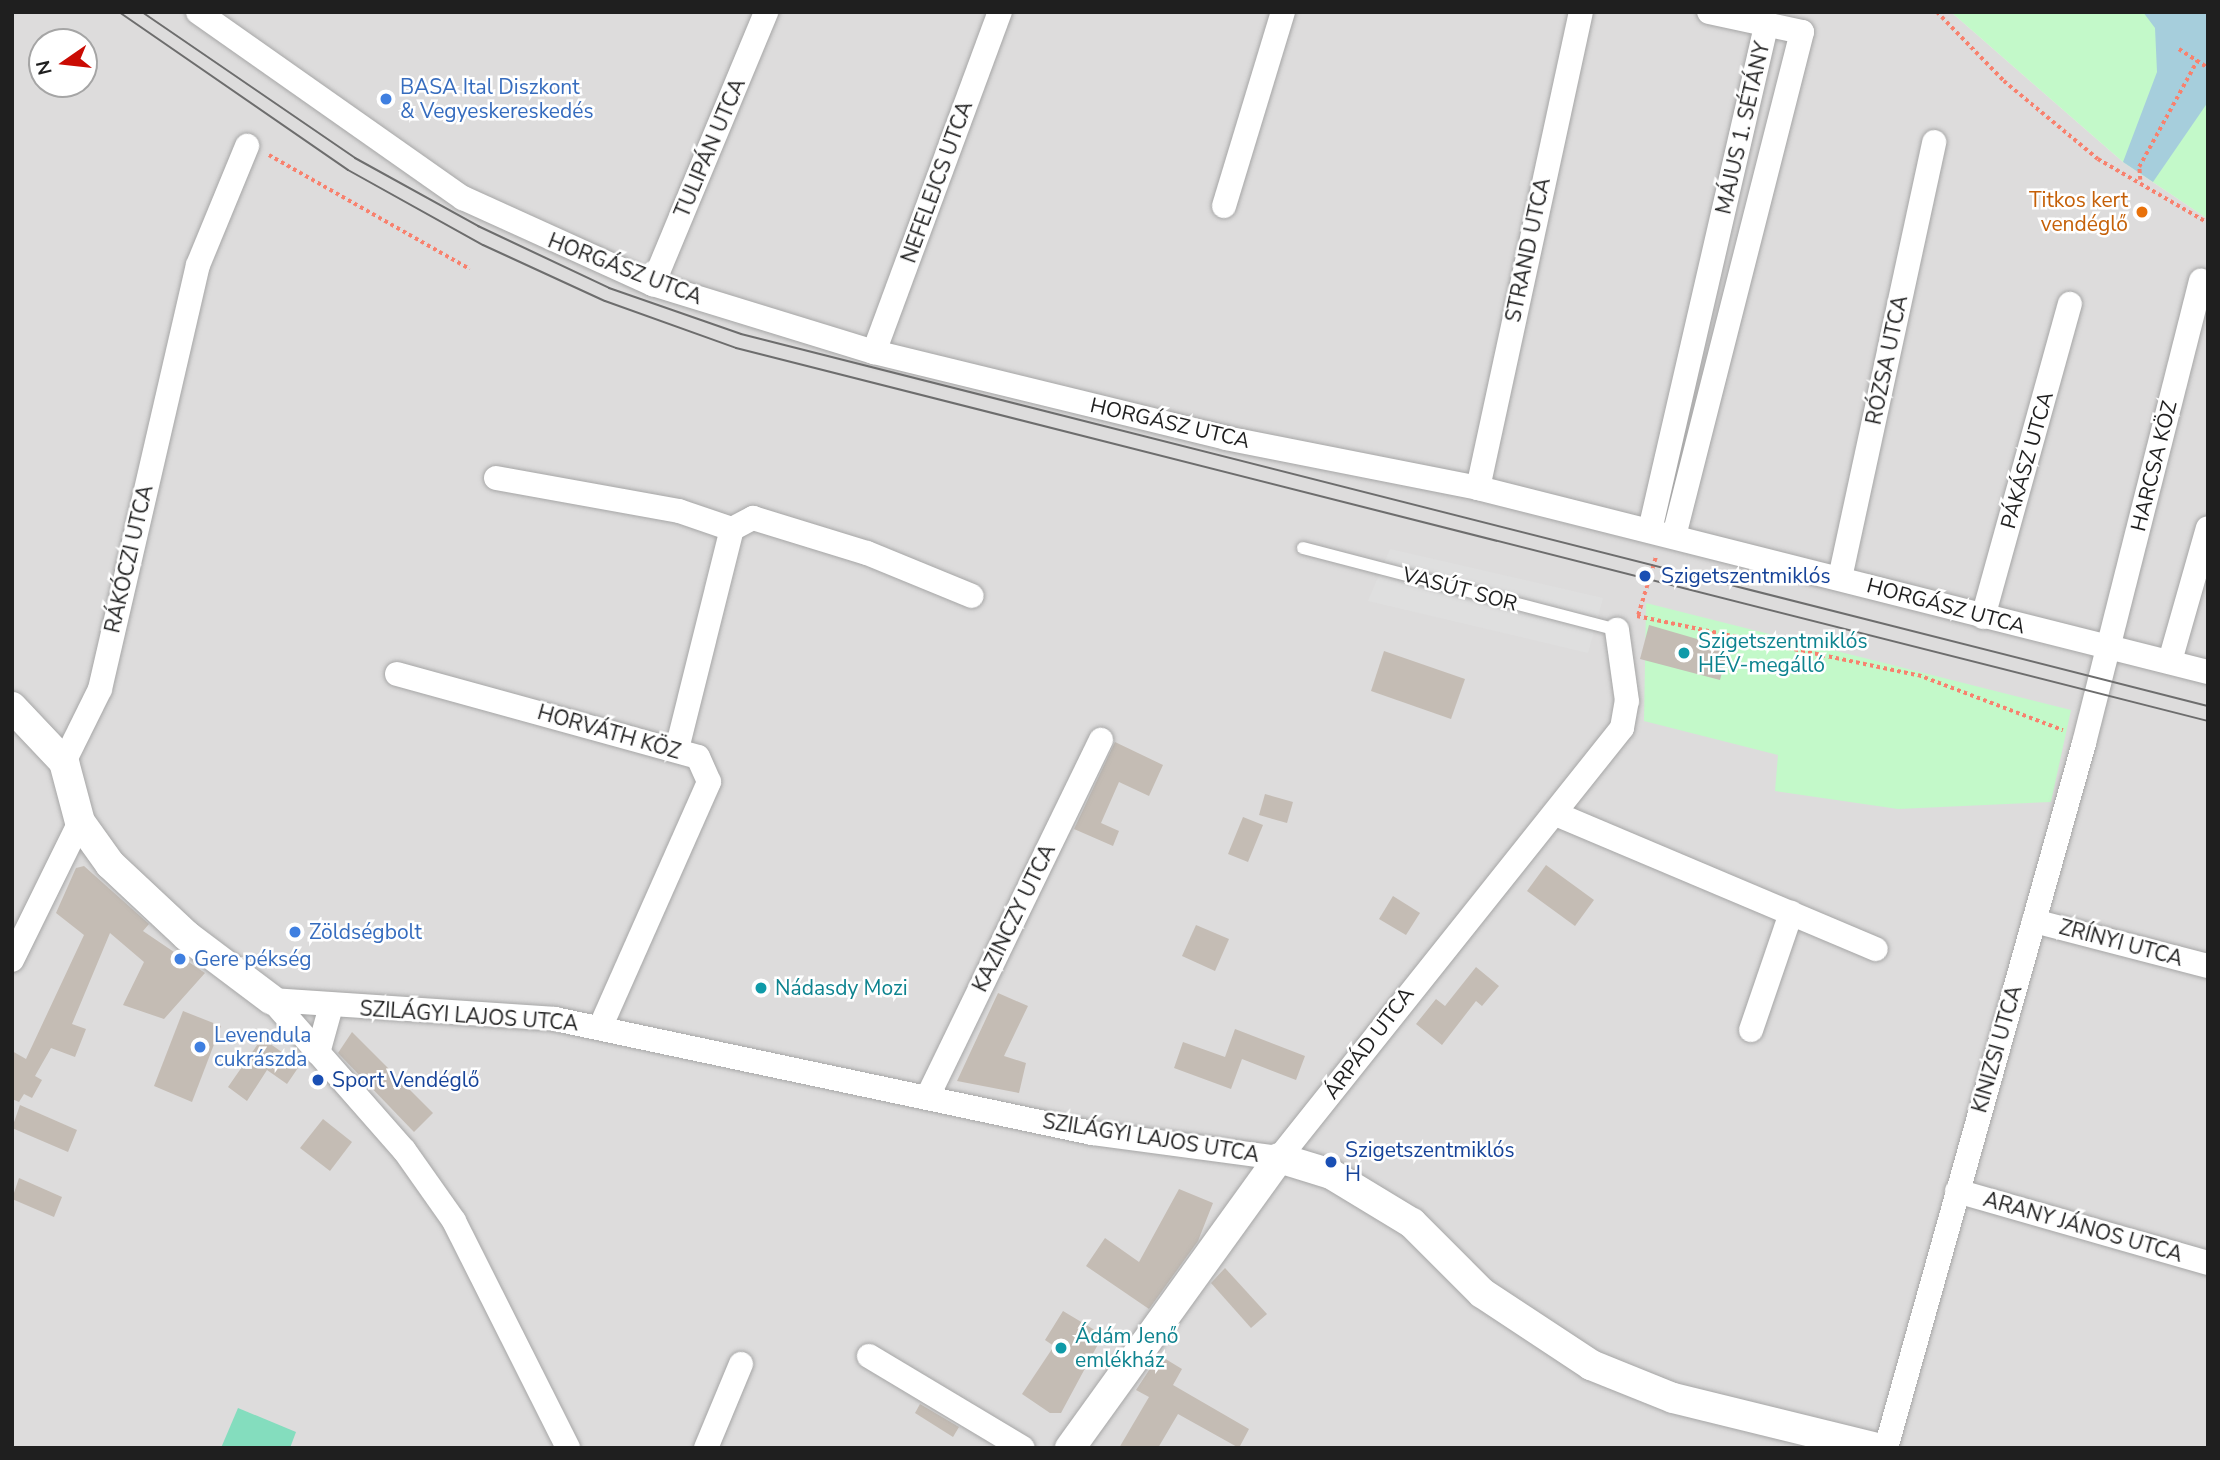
<!DOCTYPE html>
<html>
<head>
<meta charset="utf-8">
<style>
	body { margin:0 }
	#map { position:relative; width:2220px; height:1460px; overflow:hidden; background:#efece5; font-family:"Nunito Sans",sans-serif }
	div>[style] { position:absolute }
	.residential>* { inset:0; background:#dddcdc }
	.park>* { inset:0; background:#c3f9c9 }
	.pitch>* { inset:0; background:#84ddbe }
	.parking>* { inset:0; background:#dfdfdf }
	.water>* { inset:0; background:#a6cedc }
	.building>* { inset:0; background:#c4bcb4 }
	.path>* { height:3.5px; margin-top:-1.75px; transform-origin:0; background:repeating-linear-gradient(90deg,#f8816e 0 3.5px,transparent 0 7px) }
	.roads { filter:drop-shadow(0 0 2px #a6a6a6) drop-shadow(0 0 2px #a6a6a6) }
	.service>* { height:12px; margin:-6px; padding:0 6px; transform-origin:6px; border-radius:6px; background:#fff }
	.minor>* { height:24px; margin:-12px; padding:0 12px; transform-origin:12px; border-radius:12px; background:#fff }
	.tertiary>* { height:30px; margin:-15px; padding:0 15px; transform-origin:15px; border-radius:15px; background:#fff }
	.tram>* { height:2px; margin:-1px; padding:0 1px; transform-origin:1px; border-radius:1px; background:#6d6d6d }
	.dots>* { width:19px; height:19px; translate:-50% -50%; box-sizing:border-box; border:4px solid #fff; border-radius:50% }
	span { translate:-50% -50%; white-space:nowrap; text-align:center; line-height:1.15; -webkit-text-stroke:5px #fff; paint-order:stroke }
	.shop-label { font-size:21px; color:#366cbe }
	.left { translate:0 -50%; text-align:left }
	.street-label { font-size:21px; color:#1f1f1f }
	.food-label { font-size:21px; color:#c56008 }
	.right { translate:-100% -50%; text-align:right }
	.transit-label { font-size:21px; color:#164399 }
	.culture-label { font-size:21px; color:#0d838f }
	.frame { position:absolute; inset:0; border:14px solid #1f1f1f; pointer-events:none }
	.north { position:absolute; left:28px; top:28px; width:70px; height:70px; box-sizing:border-box; background:#fff; border:2px solid #a5a5a5; border-radius:50%; rotate:256deg; font-size:19px; font-weight:700; line-height:28px; text-align:center; color:#1f1f1f }
	.north::after { content:''; display:block; margin:auto; width:24px; height:32px; background:#ca0b03; clip-path:polygon(50% 0,100% 100%,50% 72%,0 100%) }
</style>
</head>
<body>
<div id="map">
	<div class="residential">
		<div style="clip-path:polygon(evenodd,12px 12px,1951px 12px,2123px 162px,2208px 219px,2208px 1448px,12px 1448px,12px 12px,42px 42px,84px 42px,84px 84px,42px 84px,42px 42px)"></div>
	</div>
	<div class="park">
		<div style="clip-path:polygon(1951px 12px,2208px 12px,2208px 219px,2123px 162px)"></div>
		<div style="clip-path:polygon(1646px 603px,2071px 710px,2051px 802px,1898px 809px,1775px 791px,1778px 755px,1644px 721px)"></div>
	</div>
	<div class="pitch">
		<div style="clip-path:polygon(238px 1408px,296px 1432px,290px 1448px,221px 1448px)"></div>
	</div>
	<div class="parking">
		<div style="clip-path:polygon(1390px 549px,1603px 598px,1588px 653px,1368px 601px)"></div>
	</div>
	<div class="water">
		<div style="clip-path:polygon(2143px 12px,2208px 12px,2208px 102px,2153px 182px,2123px 162px,2157px 72px,2155px 28px)"></div>
	</div>
	<div class="building">
		<div style="clip-path:polygon(1649px 625px,1728px 648px,1720px 680px,1640px 659px)"></div>
		<div style="clip-path:polygon(1384px 651px,1465px 679px,1451px 719px,1371px 691px)"></div>
		<div style="clip-path:polygon(1115px 742px,1163px 765px,1149px 796px,1119px 782px,1101px 823px,1119px 831px,1113px 846px,1074px 829px)"></div>
		<div style="clip-path:polygon(1265px 794px,1293px 802px,1287px 823px,1259px 815px)"></div>
		<div style="clip-path:polygon(1243px 817px,1263px 825px,1248px 862px,1228px 854px)"></div>
		<div style="clip-path:polygon(1546px 865px,1594px 900px,1575px 926px,1527px 891px)"></div>
		<div style="clip-path:polygon(84px 866px,149px 924px,143px 931px,205px 973px,164px 1019px,123px 1005px,144px 962px,110px 933px,72px 1024px,86px 1029px,75px 1057px,51px 1048px,35px 1076px,42px 1080px,32px 1098px,24px 1094px,19px 1102px,12px 1099px,12px 1051px,26px 1059px,84px 935px,56px 913px,76px 868px)"></div>
		<div style="clip-path:polygon(1393px 896px,1420px 913px,1406px 935px,1379px 919px)"></div>
		<div style="clip-path:polygon(1196px 925px,1229px 939px,1215px 971px,1182px 956px)"></div>
		<div style="clip-path:polygon(1476px 967px,1499px 986px,1482px 1006px,1476px 1001px,1442px 1045px,1416px 1024px,1436px 999px,1445px 1006px)"></div>
		<div style="clip-path:polygon(998px 993px,1028px 1006px,1004px 1056px,1026px 1063px,1019px 1093px,957px 1081px)"></div>
		<div style="clip-path:polygon(183px 1011px,221px 1026px,192px 1102px,154px 1086px)"></div>
		<div style="clip-path:polygon(1235px 1029px,1305px 1056px,1296px 1080px,1242px 1059px,1231px 1089px,1174px 1068px,1183px 1042px,1225px 1057px)"></div>
		<div style="clip-path:polygon(352px 1032px,433px 1113px,414px 1132px,338px 1053px)"></div>
		<div style="clip-path:polygon(262px 1038px,300px 1065px,287px 1084px,267px 1070px,247px 1101px,228px 1087px)"></div>
		<div style="clip-path:polygon(20px 1105px,77px 1130px,68px 1152px,12px 1128px)"></div>
		<div style="clip-path:polygon(323px 1119px,352px 1142px,330px 1171px,300px 1148px)"></div>
		<div style="clip-path:polygon(19px 1178px,62px 1197px,54px 1217px,12px 1199px)"></div>
		<div style="clip-path:polygon(1179px 1189px,1213px 1203px,1198px 1241px,1149px 1309px,1086px 1266px,1105px 1238px,1139px 1262px)"></div>
		<div style="clip-path:polygon(1225px 1268px,1267px 1314px,1251px 1328px,1211px 1283px)"></div>
		<div style="clip-path:polygon(1063px 1311px,1103px 1335px,1061px 1413px,1050px 1413px,1022px 1394px,1054px 1346px,1045px 1340px)"></div>
		<div style="clip-path:polygon(1159px 1355px,1182px 1369px,1173px 1385px,1249px 1429px,1239px 1448px,1178px 1414px,1158px 1448px,1119px 1448px,1149px 1397px,1136px 1390px)"></div>
		<div style="clip-path:polygon(920px 1404px,959px 1427px,953px 1437px,915px 1413px)"></div>
	</div>
	<div class="path">
		<div style="left:1937px;top:12px;width:96px;rotate:45.8deg"></div>
		<div style="left:2004px;top:81px;width:122px;rotate:39.7deg"></div>
		<div style="left:2098px;top:159px;width:127px;rotate:30.2deg"></div>
		<div style="left:2179px;top:49px;width:35px;rotate:33deg"></div>
		<div style="left:269px;top:155px;width:231px;rotate:29.6deg"></div>
		<div style="left:2140px;top:180px;width:13px;rotate:-94deg"></div>
		<div style="left:2139px;top:167px;width:121px;rotate:-61.3deg"></div>
		<div style="left:1638px;top:615px;width:62px;rotate:-73deg"></div>
		<div style="left:1637px;top:616px;width:287px;rotate:11.9deg"></div>
		<div style="left:1918px;top:675px;width:155px;rotate:20.8deg"></div>
	</div>
	<div class="roads">
		<div class="service">
			<div style="left:1303px;top:548px;width:325px;rotate:14.6deg"></div>
		</div>
		<div class="minor">
			<div style="left:198px;top:12px;width:324px;rotate:35.1deg"></div>
			<div style="left:463px;top:198px;width:209px;rotate:24.4deg"></div>
			<div style="left:653px;top:284px;width:231px;rotate:17.1deg"></div>
			<div style="left:874px;top:352px;width:362px;rotate:13.7deg"></div>
			<div style="left:1226px;top:438px;width:257px;rotate:11.2deg"></div>
			<div style="left:1478px;top:488px;width:753px;rotate:14.15deg"></div>
			<div style="left:1224px;top:206px;width:203px;rotate:-73.1deg"></div>
			<div style="left:653px;top:284px;width:295px;rotate:-67.4deg"></div>
			<div style="left:874px;top:352px;width:363px;rotate:-69.7deg"></div>
			<div style="left:496px;top:478px;width:186px;rotate:10.2deg"></div>
			<div style="left:679px;top:511px;width:56px;rotate:18.8deg"></div>
			<div style="left:732px;top:529px;width:24px;rotate:-28deg"></div>
			<div style="left:753px;top:518px;width:119px;rotate:17.1deg"></div>
			<div style="left:867px;top:553px;width:113px;rotate:22.3deg"></div>
			<div style="left:1478px;top:488px;width:487px;rotate:-77.8deg"></div>
			<div style="left:1650px;top:530px;width:521px;rotate:-77.03deg"></div>
			<div style="left:1674px;top:536px;width:520px;rotate:-75.75deg"></div>
			<div style="left:1802px;top:32px;width:95px;rotate:-167.9deg"></div>
			<div style="left:1840px;top:578px;width:446px;rotate:-77.8deg"></div>
			<div style="left:1983px;top:617px;width:325px;rotate:-74.5deg"></div>
			<div style="left:2170px;top:661px;width:138px;rotate:-74.1deg"></div>
			<div style="left:397px;top:674px;width:312px;rotate:15.4deg"></div>
			<div style="left:698px;top:757px;width:27px;rotate:66deg"></div>
			<div style="left:709px;top:782px;width:269px;rotate:113.9deg"></div>
			<div style="left:677px;top:749px;width:227px;rotate:-76deg"></div>
			<div style="left:64px;top:762px;width:81px;rotate:-63.7deg"></div>
			<div style="left:100px;top:689px;width:435px;rotate:-77deg"></div>
			<div style="left:198px;top:265px;width:129px;rotate:-67.6deg"></div>
			<div style="left:1556px;top:814px;width:347px;rotate:22.9deg"></div>
			<div style="left:2034px;top:921px;width:180px;rotate:14.5deg"></div>
			<div style="left:12px;top:960px;width:154px;rotate:-63.8deg"></div>
			<div style="left:272px;top:1000px;width:284px;rotate:3.8deg"></div>
			<div style="left:555px;top:1019px;width:549px;rotate:11.99deg"></div>
			<div style="left:1092px;top:1133px;width:189px;rotate:7.6deg"></div>
			<div style="left:1279px;top:1158px;width:550px;rotate:-51.42deg"></div>
			<div style="left:1622px;top:728px;width:27px;rotate:-80deg"></div>
			<div style="left:1627px;top:701px;width:72px;rotate:-98deg"></div>
			<div style="left:272px;top:1000px;width:200px;rotate:48.7deg"></div>
			<div style="left:404px;top:1150px;width:87px;rotate:54.8deg"></div>
			<div style="left:454px;top:1221px;width:254px;rotate:63.3deg"></div>
			<div style="left:1751px;top:1030px;width:124px;rotate:-71.1deg"></div>
			<div style="left:318px;top:1053px;width:49px;rotate:-74.5deg"></div>
			<div style="left:928px;top:1096px;width:396px;rotate:-64.1deg"></div>
			<div style="left:1957px;top:1191px;width:261px;rotate:16deg"></div>
			<div style="left:869px;top:1356px;width:179px;rotate:30.9deg"></div>
			<div style="left:706px;top:1448px;width:91px;rotate:-67.4deg"></div>
			<div style="left:1886px;top:1448px;width:732px;rotate:-74.31deg"></div>
			<div style="left:2084px;top:743px;width:477px;rotate:-75.8deg"></div>
		</div>
		<div class="tertiary">
			<div style="left:12px;top:707px;width:76px;rotate:46.6deg"></div>
			<div style="left:64px;top:762px;width:62px;rotate:75.1deg"></div>
			<div style="left:80px;top:822px;width:52px;rotate:54.5deg"></div>
			<div style="left:110px;top:864px;width:105px;rotate:43.1deg"></div>
			<div style="left:187px;top:936px;width:106px;rotate:37deg"></div>
			<div style="left:1070px;top:1448px;width:357px;rotate:-54.2deg"></div>
			<div style="left:1279px;top:1158px;width:54px;rotate:17.1deg"></div>
			<div style="left:1331px;top:1174px;width:95px;rotate:31.2deg"></div>
			<div style="left:1412px;top:1223px;width:99px;rotate:45deg"></div>
			<div style="left:1482px;top:1293px;width:131px;rotate:33.4deg"></div>
			<div style="left:1591px;top:1365px;width:88px;rotate:21.9deg"></div>
			<div style="left:1673px;top:1398px;width:209px;rotate:13.8deg"></div>
		</div>
	</div>
	<div class="tram">
		<div style="left:119px;top:12px;width:278px;rotate:34.6deg"></div>
		<div style="left:348px;top:170px;width:154px;rotate:29.1deg"></div>
		<div style="left:483px;top:245px;width:134px;rotate:24.7deg"></div>
		<div style="left:605px;top:301px;width:139px;rotate:19.7deg"></div>
		<div style="left:736px;top:348px;width:1519px;rotate:14.22deg"></div>
		<div style="left:142px;top:12px;width:258px;rotate:34.4deg"></div>
		<div style="left:355px;top:158px;width:141px;rotate:28.9deg"></div>
		<div style="left:478px;top:226px;width:145px;rotate:25.3deg"></div>
		<div style="left:609px;top:288px;width:140px;rotate:19.2deg"></div>
		<div style="left:741px;top:334px;width:1513px;rotate:14.23deg"></div>
	</div>
	<div class="dots">
		<div style="left:386px;top:99px;background:#3f7fe0"></div>
		<div style="left:2142px;top:212px;background:#e8710a"></div>
		<div style="left:1645px;top:576px;background:#1a4fb4"></div>
		<div style="left:1684px;top:653px;background:#0f9aa8"></div>
		<div style="left:295px;top:932px;background:#3f7fe0"></div>
		<div style="left:180px;top:959px;background:#3f7fe0"></div>
		<div style="left:761px;top:988px;background:#0f9aa8"></div>
		<div style="left:200px;top:1047px;background:#3f7fe0"></div>
		<div style="left:318px;top:1080px;background:#1a4fb4"></div>
		<div style="left:1331px;top:1162px;background:#1a4fb4"></div>
		<div style="left:1061px;top:1348px;background:#0f9aa8"></div>
	</div>
	<div class="shop-label">
		<span class="left" style="left:400px;top:99px">BASA Ital Diszkont<br>&amp; Vegyeskereskedés</span>
		<span class="left" style="left:309px;top:932px">Zöldségbolt</span>
		<span class="left" style="left:194px;top:959px">Gere pékség</span>
		<span class="left" style="left:214px;top:1047px">Levendula<br>cukrászda</span>
	</div>
	<div class="street-label">
		<span style="left:1743px;top:128px;rotate:-77deg">MÁJUS 1. SÉTÁNY</span>
		<span style="left:710px;top:148px;rotate:-67deg">TULIPÁN UTCA</span>
		<span style="left:937px;top:182px;rotate:-70deg">NEFELEJCS UTCA</span>
		<span style="left:1528px;top:250px;rotate:-78deg">STRAND UTCA</span>
		<span style="left:625px;top:269px;rotate:21deg">HORGÁSZ UTCA</span>
		<span style="left:1887px;top:360px;rotate:-78deg">RÓZSA UTCA</span>
		<span style="left:1170px;top:423px;rotate:13deg">HORGÁSZ UTCA</span>
		<span style="left:2027px;top:460px;rotate:-74deg">PÁKÁSZ UTCA</span>
		<span style="left:2154px;top:466px;rotate:-76deg">HARCSA KÖZ</span>
		<span style="left:129px;top:559px;rotate:-77deg">RÁKÓCZI UTCA</span>
		<span style="left:1460px;top:589px;rotate:15deg">VASÚT SOR</span>
		<span style="left:1946px;top:606px;rotate:15deg">HORGÁSZ UTCA</span>
		<span style="left:609px;top:732px;rotate:16deg">HORVÁTH KÖZ</span>
		<span style="left:1014px;top:918px;rotate:-64deg">KAZINCZY UTCA</span>
		<span style="left:2121px;top:943px;rotate:15deg">ZRÍNYI UTCA</span>
		<span style="left:469px;top:1016px;rotate:4deg">SZILÁGYI LAJOS UTCA</span>
		<span style="left:1369px;top:1043px;rotate:-53deg">ÁRPÁD UTCA</span>
		<span style="left:1997px;top:1049px;rotate:-74deg">KINIZSI UTCA</span>
		<span style="left:1151px;top:1138px;rotate:9deg">SZILÁGYI LAJOS UTCA</span>
		<span style="left:2083px;top:1227px;rotate:16deg">ARANY JÁNOS UTCA</span>
	</div>
	<div class="food-label">
		<span class="right" style="left:2128px;top:212px">Titkos kert<br>vendéglő</span>
	</div>
	<div class="transit-label">
		<span class="left" style="left:1661px;top:576px">Szigetszentmiklós</span>
		<span class="left" style="left:332px;top:1080px">Sport Vendéglő</span>
		<span class="left" style="left:1345px;top:1162px">Szigetszentmiklós<br>H</span>
	</div>
	<div class="culture-label">
		<span class="left" style="left:1698px;top:653px">Szigetszentmiklós<br>HÉV-megálló</span>
		<span class="left" style="left:775px;top:988px">Nádasdy Mozi</span>
		<span class="left" style="left:1075px;top:1348px">Ádám Jenő<br>emlékház</span>
	</div>
	<div class="frame"></div>
	<div class="north">N</div>
</div>
</body>
</html>
